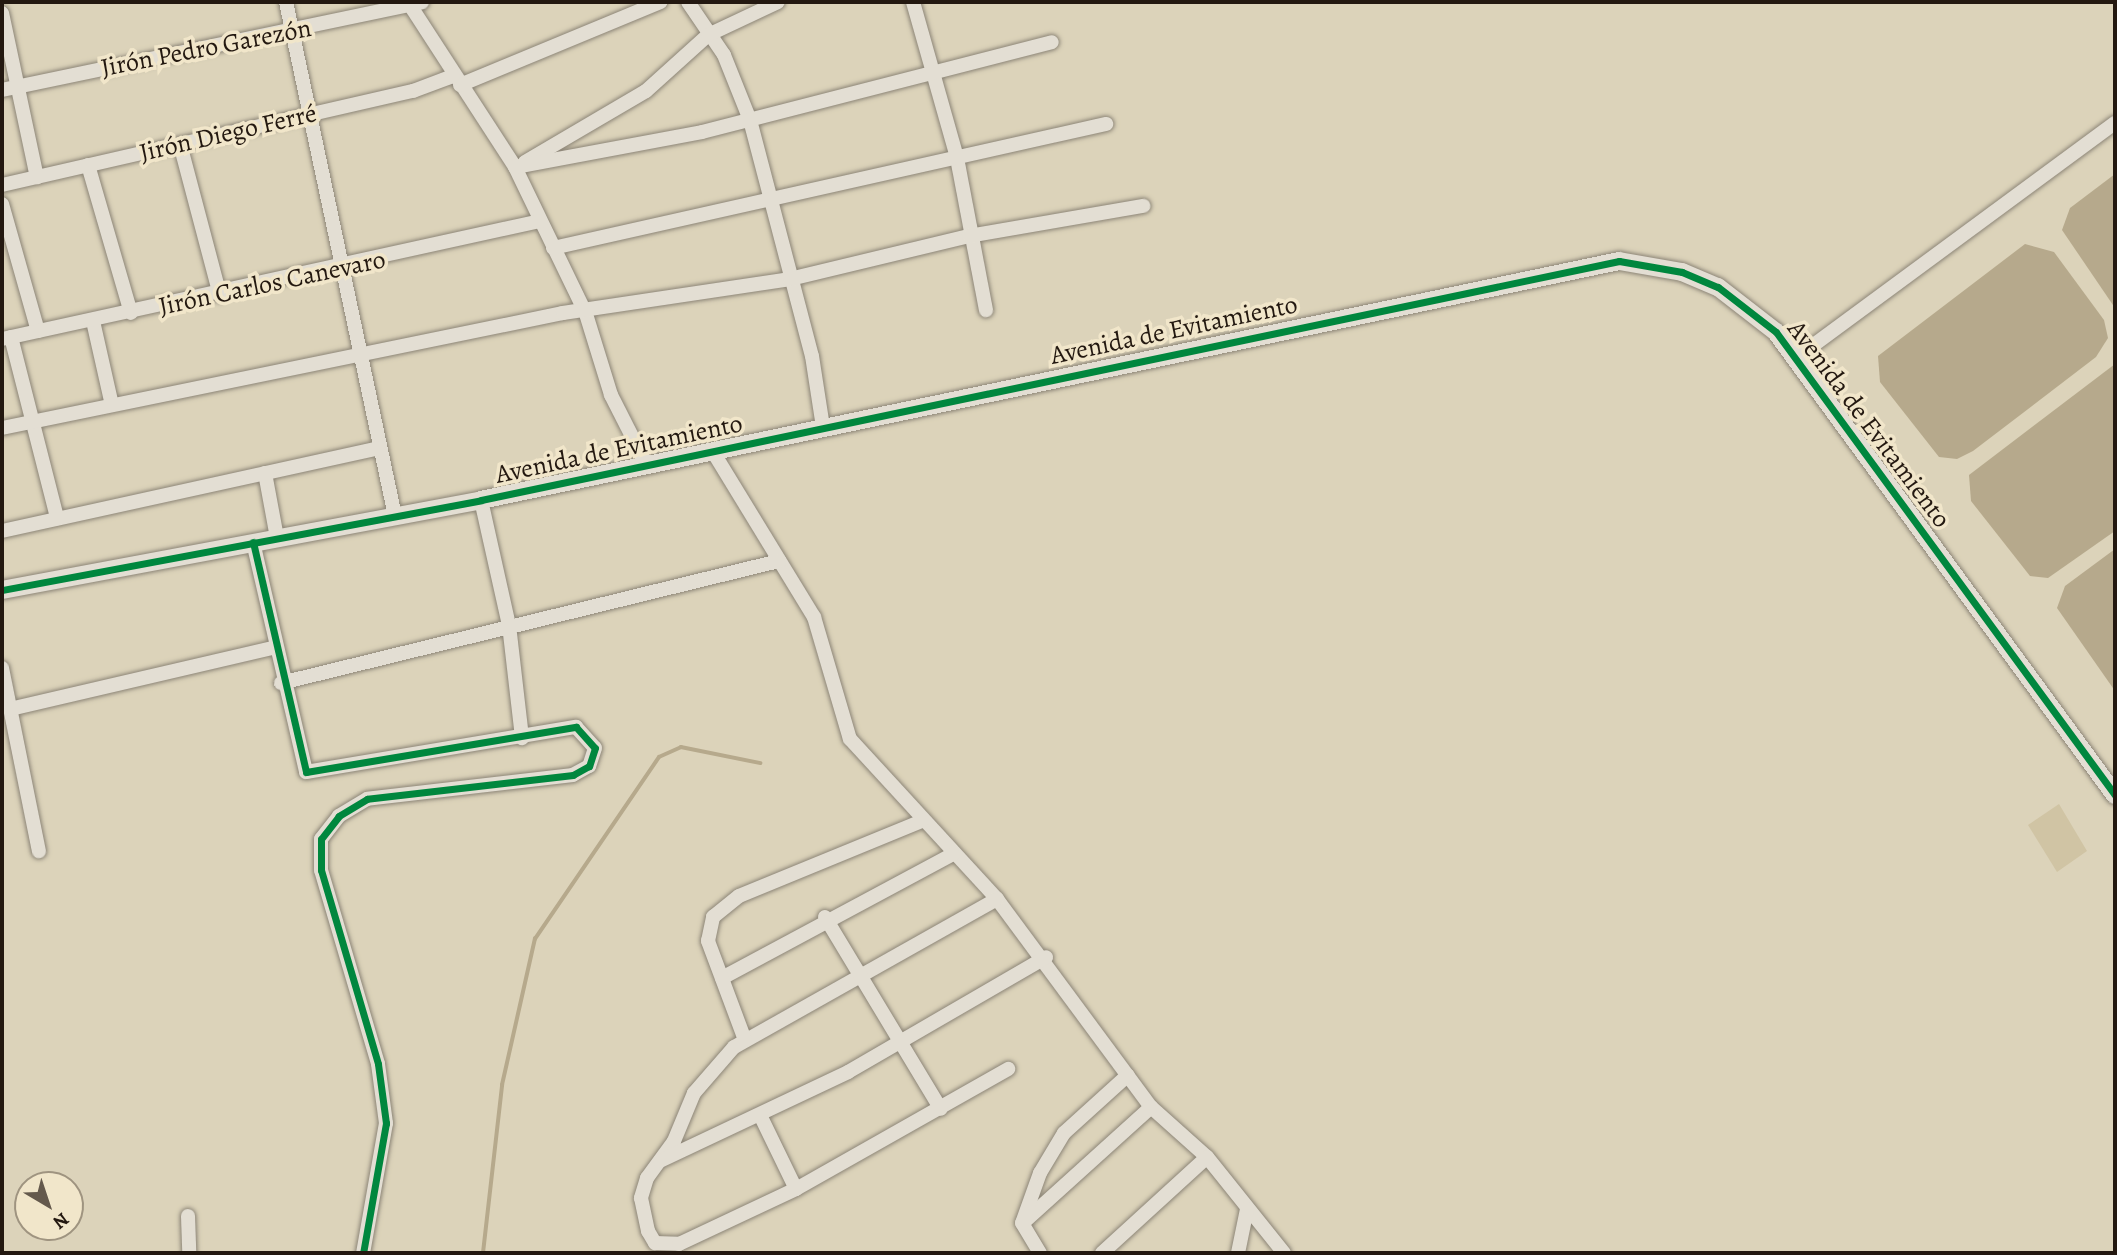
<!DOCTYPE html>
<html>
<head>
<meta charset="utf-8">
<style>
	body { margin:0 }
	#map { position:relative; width:2117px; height:1255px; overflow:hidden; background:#dcd3ba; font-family:Alegreya,serif }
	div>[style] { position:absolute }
	.green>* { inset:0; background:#d0c4a4 }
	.water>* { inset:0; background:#b6a98c }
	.stream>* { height:3.5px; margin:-1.75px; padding:0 1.75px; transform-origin:1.75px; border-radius:1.75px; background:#b6a98c }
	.roads { filter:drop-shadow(0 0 2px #8c8577) drop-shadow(0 0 2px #8c8577) }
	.minor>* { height:14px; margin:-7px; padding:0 7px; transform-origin:7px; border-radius:7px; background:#e3ded3 }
	.tertiary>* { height:18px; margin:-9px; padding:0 9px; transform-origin:9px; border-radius:9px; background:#e3ded3 }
	.cycleway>* { height:7px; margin:-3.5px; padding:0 3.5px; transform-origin:3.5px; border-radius:3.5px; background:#00873e }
	span { translate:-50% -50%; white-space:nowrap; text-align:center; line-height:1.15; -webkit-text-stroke:7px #f1e6ca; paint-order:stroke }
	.street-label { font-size:26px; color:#231810 }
	.frame { position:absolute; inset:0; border:4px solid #231810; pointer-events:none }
	.north { position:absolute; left:14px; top:1171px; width:70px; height:70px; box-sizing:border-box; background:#f1e6ca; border:2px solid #9f9480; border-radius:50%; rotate:141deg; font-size:19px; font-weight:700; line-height:28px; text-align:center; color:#231810 }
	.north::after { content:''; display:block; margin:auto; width:24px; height:32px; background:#64594c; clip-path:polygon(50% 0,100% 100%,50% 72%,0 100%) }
</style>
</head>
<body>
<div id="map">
	<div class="green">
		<div style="clip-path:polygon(2059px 804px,2087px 851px,2057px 872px,2028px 825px)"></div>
	</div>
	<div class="water">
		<div style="clip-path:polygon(2115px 174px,2115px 308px,2062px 230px,2070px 208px)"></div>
		<div style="clip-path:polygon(2025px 244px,2054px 252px,2104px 320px,2108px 338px,2096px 357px,1973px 451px,1957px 459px,1939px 457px,1880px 382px,1878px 356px)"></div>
		<div style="clip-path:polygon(2115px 364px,2115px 531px,2048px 578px,2030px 576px,1971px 501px,1969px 475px)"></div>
		<div style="clip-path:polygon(2115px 549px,2115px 691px,2057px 608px,2065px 586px)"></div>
	</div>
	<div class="stream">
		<div style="left:483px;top:1253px;width:169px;rotate:-83.5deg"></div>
		<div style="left:502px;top:1085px;width:150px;rotate:-77.3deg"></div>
		<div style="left:535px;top:939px;width:220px;rotate:-55.7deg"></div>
		<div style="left:659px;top:757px;width:24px;rotate:-24deg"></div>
		<div style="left:681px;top:747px;width:81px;rotate:11.4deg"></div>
	</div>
	<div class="roads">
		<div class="minor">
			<div style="left:286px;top:2px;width:525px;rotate:78.03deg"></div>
			<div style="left:408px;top:2px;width:197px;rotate:57deg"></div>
			<div style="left:515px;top:167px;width:163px;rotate:64.2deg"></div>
			<div style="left:586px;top:314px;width:85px;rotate:72.8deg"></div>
			<div style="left:611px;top:395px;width:77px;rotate:63.1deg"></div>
			<div style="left:688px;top:2px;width:64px;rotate:55.8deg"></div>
			<div style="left:724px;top:55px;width:70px;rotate:68.2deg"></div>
			<div style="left:750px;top:120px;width:244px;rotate:75.3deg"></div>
			<div style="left:812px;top:356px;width:72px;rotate:81.2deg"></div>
			<div style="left:913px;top:2px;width:162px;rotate:74.2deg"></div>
			<div style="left:957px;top:158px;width:155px;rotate:79.2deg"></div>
			<div style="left:2px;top:13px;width:168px;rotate:78deg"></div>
			<div style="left:460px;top:85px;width:217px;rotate:-22.5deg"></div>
			<div style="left:2px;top:90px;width:429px;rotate:-11.8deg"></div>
			<div style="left:180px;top:144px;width:156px;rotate:75.2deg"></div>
			<div style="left:525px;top:162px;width:140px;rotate:-30.4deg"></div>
			<div style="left:646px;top:91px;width:84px;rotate:-42.1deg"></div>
			<div style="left:708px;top:35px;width:77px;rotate:-25.2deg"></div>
			<div style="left:88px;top:165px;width:154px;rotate:73.8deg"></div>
			<div style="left:515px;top:167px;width:190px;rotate:-10.6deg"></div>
			<div style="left:702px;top:132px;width:361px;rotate:-14.4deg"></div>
			<div style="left:2px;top:185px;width:422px;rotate:-12.9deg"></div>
			<div style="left:413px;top:91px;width:43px;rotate:-20.6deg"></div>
			<div style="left:2px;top:204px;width:132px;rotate:74.2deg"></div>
			<div style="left:553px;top:248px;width:567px;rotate:-12.64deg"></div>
			<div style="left:93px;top:321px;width:86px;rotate:77.3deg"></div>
			<div style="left:11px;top:337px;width:187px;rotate:75.7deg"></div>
			<div style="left:2px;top:339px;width:551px;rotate:-12.37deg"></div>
			<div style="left:1796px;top:358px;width:396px;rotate:-36.4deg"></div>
			<div style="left:2px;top:428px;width:573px;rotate:-11.58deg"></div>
			<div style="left:563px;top:313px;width:230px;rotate:-8.5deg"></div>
			<div style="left:790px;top:279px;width:184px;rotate:-13.5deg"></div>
			<div style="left:969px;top:236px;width:177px;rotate:-9.8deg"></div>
			<div style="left:712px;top:450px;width:196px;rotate:58.6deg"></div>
			<div style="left:814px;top:617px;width:127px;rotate:73.6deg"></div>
			<div style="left:850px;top:739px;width:217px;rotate:47.4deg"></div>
			<div style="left:997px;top:899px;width:259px;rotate:53.5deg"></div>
			<div style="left:1151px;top:1107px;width:75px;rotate:41.8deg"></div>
			<div style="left:1207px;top:1157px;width:123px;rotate:51.3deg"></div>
			<div style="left:265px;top:473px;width:66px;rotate:79.5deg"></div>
			<div style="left:481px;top:500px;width:128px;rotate:77.4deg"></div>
			<div style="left:509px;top:625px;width:114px;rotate:83.4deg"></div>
			<div style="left:2px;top:531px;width:386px;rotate:-12.4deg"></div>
			<div style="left:253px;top:542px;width:236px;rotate:77deg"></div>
			<div style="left:306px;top:772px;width:274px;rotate:-9.5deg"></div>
			<div style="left:576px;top:727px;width:28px;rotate:48deg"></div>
			<div style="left:595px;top:748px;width:19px;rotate:108deg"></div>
			<div style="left:589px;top:766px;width:18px;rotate:151deg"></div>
			<div style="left:573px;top:775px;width:207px;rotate:173.4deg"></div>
			<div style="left:367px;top:799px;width:33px;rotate:149deg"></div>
			<div style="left:339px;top:816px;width:29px;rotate:128deg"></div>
			<div style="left:321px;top:839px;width:31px;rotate:90deg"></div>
			<div style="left:321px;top:870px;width:202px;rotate:73.6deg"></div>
			<div style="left:378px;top:1064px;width:60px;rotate:82.3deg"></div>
			<div style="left:386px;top:1123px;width:132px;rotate:100deg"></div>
			<div style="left:2px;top:668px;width:187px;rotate:78.6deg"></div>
			<div style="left:281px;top:683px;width:513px;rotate:-13.77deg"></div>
			<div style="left:10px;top:709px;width:270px;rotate:-13.1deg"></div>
			<div style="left:997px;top:899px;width:302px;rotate:150.6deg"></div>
			<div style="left:734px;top:1047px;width:61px;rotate:131deg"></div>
			<div style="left:694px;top:1093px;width:52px;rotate:112.6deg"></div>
			<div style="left:674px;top:1141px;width:46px;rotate:126.1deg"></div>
			<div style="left:647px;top:1178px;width:21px;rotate:107deg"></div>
			<div style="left:641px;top:1198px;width:34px;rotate:78deg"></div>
			<div style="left:648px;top:1231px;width:14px;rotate:60deg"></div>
			<div style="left:655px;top:1243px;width:24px;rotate:2deg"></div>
			<div style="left:679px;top:1244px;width:129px;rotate:-25.2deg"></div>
			<div style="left:796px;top:1189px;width:244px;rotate:-29.5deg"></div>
			<div style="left:825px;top:917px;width:224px;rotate:58.9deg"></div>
			<div style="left:722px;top:978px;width:262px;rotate:-28.2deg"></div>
			<div style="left:745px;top:1040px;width:106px;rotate:-110.5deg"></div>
			<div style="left:708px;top:941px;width:25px;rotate:-78deg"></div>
			<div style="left:713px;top:917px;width:33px;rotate:-39deg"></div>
			<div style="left:739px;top:896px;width:198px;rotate:-22.3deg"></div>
			<div style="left:761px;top:1117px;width:80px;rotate:64.1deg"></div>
			<div style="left:660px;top:1161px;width:208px;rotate:-25.3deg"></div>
			<div style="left:848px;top:1072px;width:229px;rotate:-30.1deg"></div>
			<div style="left:188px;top:1216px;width:37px;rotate:88deg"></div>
			<div style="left:1025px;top:1221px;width:170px;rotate:-42.1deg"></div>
			<div style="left:1040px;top:1253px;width:35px;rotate:-121deg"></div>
			<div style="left:1022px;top:1223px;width:53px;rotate:-70.2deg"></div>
			<div style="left:1040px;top:1173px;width:47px;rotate:-59deg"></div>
			<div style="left:1064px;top:1133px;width:86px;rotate:-42.2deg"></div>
			<div style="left:1102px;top:1253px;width:142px;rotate:-42.4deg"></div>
			<div style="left:1238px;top:1253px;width:45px;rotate:-78.4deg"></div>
		</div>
		<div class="tertiary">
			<div style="left:2px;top:590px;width:487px;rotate:-10.6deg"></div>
			<div style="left:481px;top:500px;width:1163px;rotate:-11.86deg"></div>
			<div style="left:1619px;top:261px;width:64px;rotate:9.9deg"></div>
			<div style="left:1682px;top:272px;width:39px;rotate:23deg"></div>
			<div style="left:1718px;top:287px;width:73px;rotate:37.8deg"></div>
			<div style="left:1776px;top:332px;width:574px;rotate:53.79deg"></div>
		</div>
	</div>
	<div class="cycleway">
		<div style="left:253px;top:542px;width:236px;rotate:77deg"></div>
		<div style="left:306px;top:772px;width:274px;rotate:-9.5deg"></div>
		<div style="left:576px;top:727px;width:28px;rotate:48deg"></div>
		<div style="left:595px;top:748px;width:19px;rotate:108deg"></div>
		<div style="left:589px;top:766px;width:18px;rotate:151deg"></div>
		<div style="left:573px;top:775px;width:207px;rotate:173.4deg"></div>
		<div style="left:367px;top:799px;width:33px;rotate:149deg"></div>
		<div style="left:339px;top:816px;width:29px;rotate:128deg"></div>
		<div style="left:321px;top:839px;width:31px;rotate:90deg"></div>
		<div style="left:321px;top:870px;width:202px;rotate:73.6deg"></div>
		<div style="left:378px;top:1064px;width:60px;rotate:82.3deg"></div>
		<div style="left:386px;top:1123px;width:132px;rotate:100deg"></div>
		<div style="left:2px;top:590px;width:487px;rotate:-10.6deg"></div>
		<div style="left:481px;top:500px;width:1163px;rotate:-11.86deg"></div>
		<div style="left:1619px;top:261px;width:64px;rotate:9.9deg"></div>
		<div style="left:1682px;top:272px;width:39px;rotate:23deg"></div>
		<div style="left:1718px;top:287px;width:73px;rotate:37.8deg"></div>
		<div style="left:1776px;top:332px;width:574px;rotate:53.79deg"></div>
	</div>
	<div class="street-label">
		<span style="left:206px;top:48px;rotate:-11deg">Jirón Pedro Garezón</span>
		<span style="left:228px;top:133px;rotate:-13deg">Jirón Diego Ferré</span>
		<span style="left:272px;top:283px;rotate:-12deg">Jirón Carlos Canevaro</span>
		<span style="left:1174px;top:330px;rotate:-12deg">Avenida de Evitamiento</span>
		<span style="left:1869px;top:424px;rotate:53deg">Avenida de Evitamiento</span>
		<span style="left:619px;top:449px;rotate:-12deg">Avenida de Evitamiento</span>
	</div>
	<div class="frame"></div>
	<div class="north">N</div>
</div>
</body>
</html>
